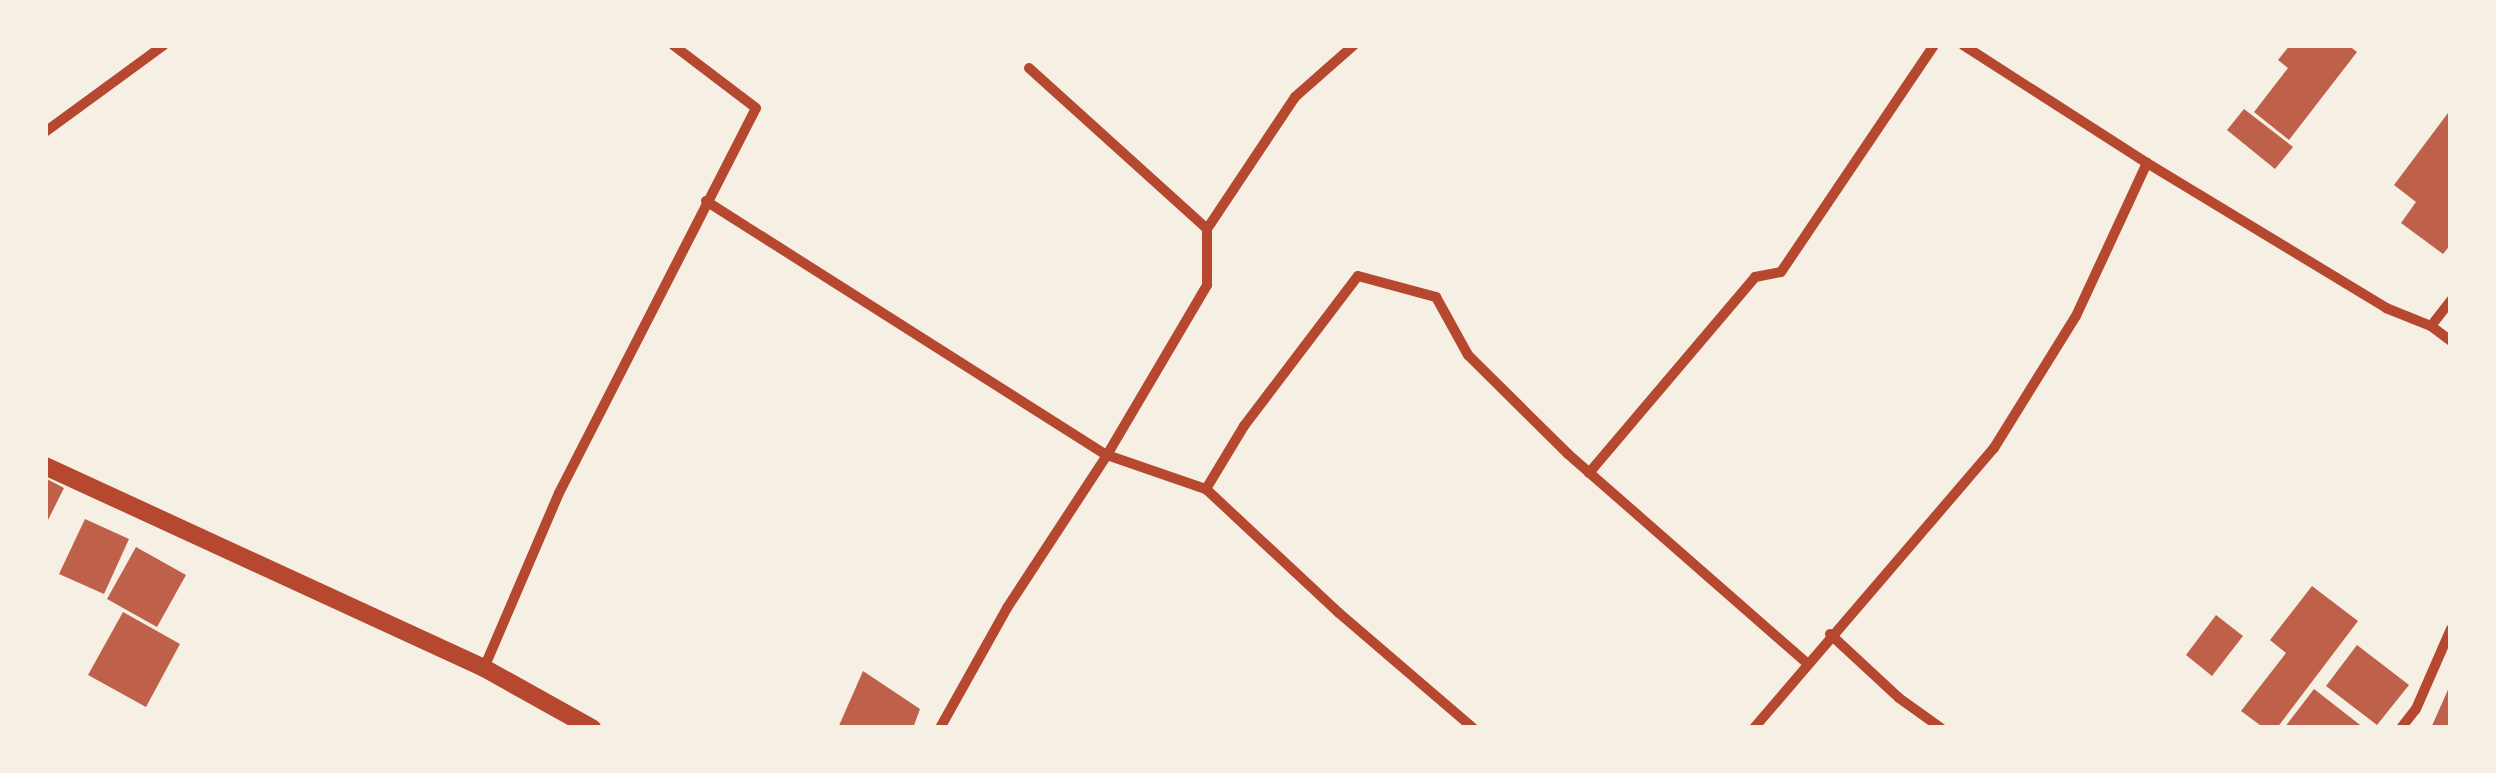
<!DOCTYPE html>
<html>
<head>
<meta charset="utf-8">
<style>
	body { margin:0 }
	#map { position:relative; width:2496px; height:773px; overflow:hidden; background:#f6efe4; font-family:"DejaVu Sans",sans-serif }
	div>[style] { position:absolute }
	.building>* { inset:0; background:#bf614a }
	.minor>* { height:10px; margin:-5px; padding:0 5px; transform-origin:5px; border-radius:5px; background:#b5482f }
	.tertiary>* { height:18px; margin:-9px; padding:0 9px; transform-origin:9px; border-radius:9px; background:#b5482f }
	span { translate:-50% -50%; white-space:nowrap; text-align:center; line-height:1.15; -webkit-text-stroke:8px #f6efe4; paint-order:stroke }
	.frame { position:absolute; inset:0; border:48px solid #f6efe4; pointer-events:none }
</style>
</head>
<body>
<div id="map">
	<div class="building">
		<div style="clip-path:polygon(2290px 45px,2348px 45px,2357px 52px,2289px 140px,2254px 112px,2288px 68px,2278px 60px)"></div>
		<div style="clip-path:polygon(2244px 109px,2293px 147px,2275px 169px,2227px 130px)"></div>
		<div style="clip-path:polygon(2451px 109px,2451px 244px,2443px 254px,2401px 223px,2416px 202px,2394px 185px)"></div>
		<div style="clip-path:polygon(45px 478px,64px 488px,45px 526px)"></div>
		<div style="clip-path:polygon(85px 519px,129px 539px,104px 594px,59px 574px)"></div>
		<div style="clip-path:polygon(136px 547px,186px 575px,157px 627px,107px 599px)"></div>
		<div style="clip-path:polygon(2312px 586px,2358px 621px,2277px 728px,2264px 728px,2241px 711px,2286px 653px,2270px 640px)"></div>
		<div style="clip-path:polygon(123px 612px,180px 644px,146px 707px,88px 675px)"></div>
		<div style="clip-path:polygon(2216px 615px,2243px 636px,2212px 676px,2186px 655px)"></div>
		<div style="clip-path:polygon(2357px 645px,2409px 685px,2377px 725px,2326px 686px)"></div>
		<div style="clip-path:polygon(863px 671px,920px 709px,913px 728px,838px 728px)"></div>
		<div style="clip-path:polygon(2451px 683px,2451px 728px,2431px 728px)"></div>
		<div style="clip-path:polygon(2314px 689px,2364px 728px,2284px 728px)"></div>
	</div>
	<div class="minor">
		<div style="left:1963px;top:45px;width:219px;rotate:32.7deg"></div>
		<div style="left:2147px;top:163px;width:280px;rotate:31.2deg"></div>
		<div style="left:2386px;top:308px;width:48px;rotate:21.8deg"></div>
		<div style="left:2431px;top:326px;width:25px;rotate:37deg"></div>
		<div style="left:1029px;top:68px;width:240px;rotate:42.1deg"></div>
		<div style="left:45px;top:132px;width:147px;rotate:-36.2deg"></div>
		<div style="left:706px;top:201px;width:475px;rotate:32.4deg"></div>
		<div style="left:1107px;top:455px;width:105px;rotate:19deg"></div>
		<div style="left:1206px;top:489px;width:182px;rotate:43deg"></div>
		<div style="left:1339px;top:613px;width:177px;rotate:40.6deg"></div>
		<div style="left:2431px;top:326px;width:33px;rotate:-52deg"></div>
		<div style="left:1589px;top:473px;width:257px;rotate:-49.7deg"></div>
		<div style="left:1755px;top:277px;width:26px;rotate:-11deg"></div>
		<div style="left:1781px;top:272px;width:274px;rotate:-56deg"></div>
		<div style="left:1206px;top:489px;width:74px;rotate:-58.9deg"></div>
		<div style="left:1244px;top:426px;width:188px;rotate:-52.8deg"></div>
		<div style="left:1358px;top:276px;width:81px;rotate:15.1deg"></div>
		<div style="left:1436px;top:297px;width:66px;rotate:61.1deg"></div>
		<div style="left:1468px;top:355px;width:141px;rotate:44.7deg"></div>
		<div style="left:1568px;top:454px;width:317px;rotate:41.2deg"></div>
		<div style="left:1830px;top:634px;width:94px;rotate:42.8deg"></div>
		<div style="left:1899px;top:698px;width:52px;rotate:35.5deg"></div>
		<div style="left:484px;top:668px;width:190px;rotate:-66.8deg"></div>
		<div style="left:559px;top:493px;width:432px;rotate:-62.9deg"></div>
		<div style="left:756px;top:108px;width:104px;rotate:-142.8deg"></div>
		<div style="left:940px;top:728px;width:137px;rotate:-60.8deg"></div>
		<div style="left:1007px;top:608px;width:183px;rotate:-56.8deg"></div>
		<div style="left:1107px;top:455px;width:197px;rotate:-59.5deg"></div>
		<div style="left:1207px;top:285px;width:56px;rotate:-90deg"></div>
		<div style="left:1207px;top:229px;width:159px;rotate:-56.3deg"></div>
		<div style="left:1295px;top:97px;width:79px;rotate:-41.4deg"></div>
		<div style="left:1754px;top:728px;width:369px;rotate:-49.4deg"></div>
		<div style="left:1994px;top:448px;width:155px;rotate:-58.2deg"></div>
		<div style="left:2076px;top:316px;width:169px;rotate:-65.1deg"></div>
		<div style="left:2401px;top:728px;width:24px;rotate:-52deg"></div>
		<div style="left:2416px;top:709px;width:87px;rotate:-66.4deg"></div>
	</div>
	<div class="tertiary">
		<div style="left:45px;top:466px;width:483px;rotate:24.7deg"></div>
		<div style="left:484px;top:668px;width:124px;rotate:29.1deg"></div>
	</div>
	<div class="frame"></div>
</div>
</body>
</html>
